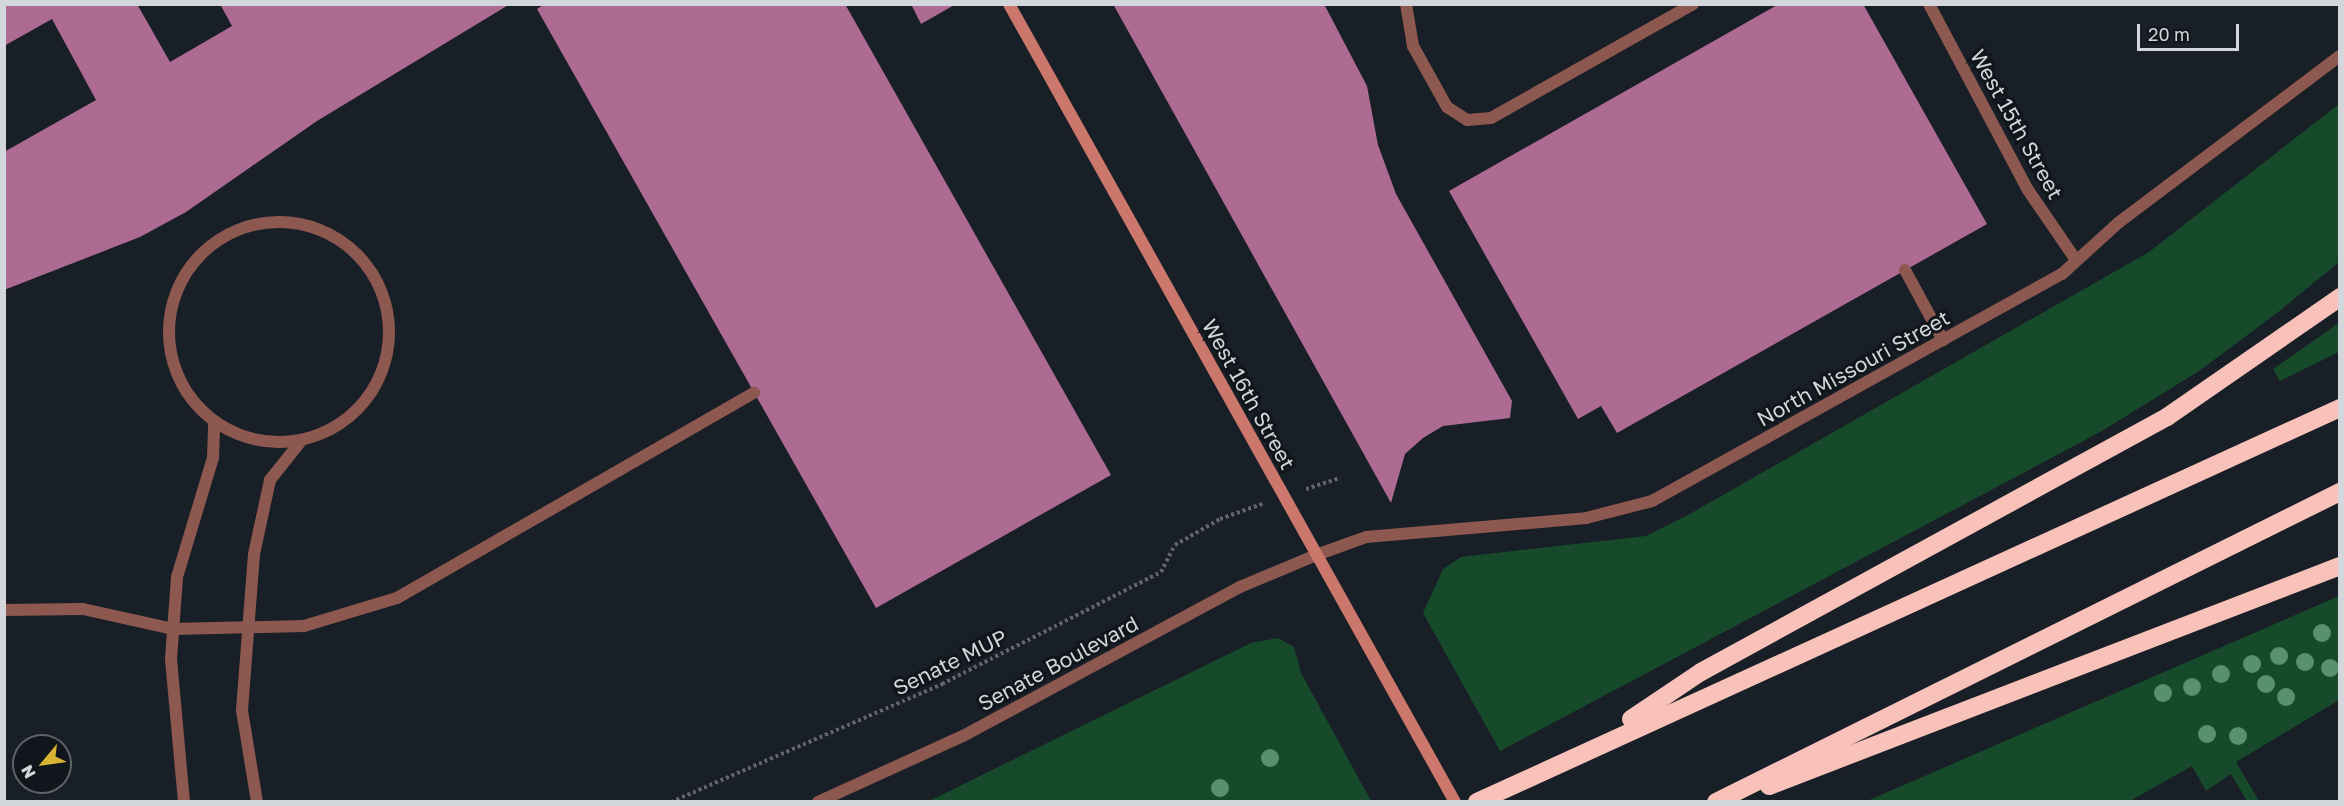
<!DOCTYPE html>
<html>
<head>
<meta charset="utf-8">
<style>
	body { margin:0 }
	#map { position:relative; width:2344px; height:806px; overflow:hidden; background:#191f26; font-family:"Golos Text",sans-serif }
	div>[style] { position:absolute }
	.green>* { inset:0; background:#164a2a }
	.building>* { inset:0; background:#ad6b93 }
	.path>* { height:4px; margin-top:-2px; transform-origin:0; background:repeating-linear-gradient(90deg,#61666c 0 3px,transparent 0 6px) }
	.service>* { height:12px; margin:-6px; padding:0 6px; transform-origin:6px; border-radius:6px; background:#8d5850 }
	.service>.ring { margin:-6px; padding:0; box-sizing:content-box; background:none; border:12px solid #8d5850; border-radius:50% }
	.tertiary>* { height:12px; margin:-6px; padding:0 6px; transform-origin:6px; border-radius:6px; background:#8d5850 }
	.secondary>* { height:12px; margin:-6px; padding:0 6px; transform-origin:6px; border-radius:6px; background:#cc776c }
	.motorway>* { height:18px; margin:-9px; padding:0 9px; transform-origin:9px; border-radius:9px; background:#f8c2ba }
	.trees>* { width:18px; height:18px; margin:-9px; border-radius:50%; background:#599170 }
	span { translate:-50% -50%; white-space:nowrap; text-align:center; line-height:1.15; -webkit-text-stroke:6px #10161c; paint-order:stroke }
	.street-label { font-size:21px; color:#d3d7db }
	.frame { position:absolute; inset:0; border:6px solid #d3d7db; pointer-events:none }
	.north { position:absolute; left:12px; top:734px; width:60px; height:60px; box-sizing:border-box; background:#10161c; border:2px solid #5e6368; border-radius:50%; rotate:241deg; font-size:16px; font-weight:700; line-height:24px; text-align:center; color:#d3d7db }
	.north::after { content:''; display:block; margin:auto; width:21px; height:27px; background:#d9b434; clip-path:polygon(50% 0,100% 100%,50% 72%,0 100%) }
	.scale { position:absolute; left:2137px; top:24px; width:102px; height:27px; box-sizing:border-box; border:3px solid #d3d7db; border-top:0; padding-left:8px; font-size:18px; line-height:21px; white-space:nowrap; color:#d3d7db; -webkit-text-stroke:4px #10161c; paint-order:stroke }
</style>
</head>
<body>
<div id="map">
	<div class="green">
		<div style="clip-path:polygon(2339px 104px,2339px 262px,2277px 313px,2199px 371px,2102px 431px,1500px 751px,1423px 613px,1443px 569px,1461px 557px,1646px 536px,1688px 515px,2149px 252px)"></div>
		<div style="clip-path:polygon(2339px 323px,2339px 352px,2280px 381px,2273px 369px)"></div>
		<div style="clip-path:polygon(2339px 596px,2339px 700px,2236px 762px,2259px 801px,2247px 801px,2231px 774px,2206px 791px,2192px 766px,2130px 801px,1867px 801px)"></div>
		<div style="clip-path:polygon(1278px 638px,1294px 647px,1301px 673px,1371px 801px,929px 801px,1251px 643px)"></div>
	</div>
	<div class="building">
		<div style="clip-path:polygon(4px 4px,137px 4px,170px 62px,232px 26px,220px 4px,510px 4px,317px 121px,186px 212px,140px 237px,4px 290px,4px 152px,96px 100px,52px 19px,4px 46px)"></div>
		<div style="clip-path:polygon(545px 4px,845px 4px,1111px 475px,876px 608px,537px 9px)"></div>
		<div style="clip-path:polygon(911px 4px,956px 4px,921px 24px)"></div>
		<div style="clip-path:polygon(1113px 4px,1324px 4px,1367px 86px,1378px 145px,1396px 194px,1512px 401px,1510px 418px,1443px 426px,1423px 438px,1405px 454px,1391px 503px)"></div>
		<div style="clip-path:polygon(1779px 4px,1863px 4px,1987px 224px,1617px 433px,1601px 406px,1578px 419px,1449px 191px)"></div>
	</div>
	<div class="path">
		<div style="left:1306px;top:489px;width:36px;rotate:-18deg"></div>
		<div style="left:671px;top:802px;width:296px;rotate:-23.5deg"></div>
		<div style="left:942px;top:684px;width:246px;rotate:-27.1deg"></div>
		<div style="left:1161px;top:572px;width:30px;rotate:-63deg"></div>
		<div style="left:1175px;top:545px;width:52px;rotate:-30deg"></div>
		<div style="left:1220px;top:519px;width:45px;rotate:-19.7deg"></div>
	</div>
	<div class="service">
		<div style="left:1406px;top:4px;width:43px;rotate:80.5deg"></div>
		<div style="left:1413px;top:46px;width:70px;rotate:60.9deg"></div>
		<div style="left:1447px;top:107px;width:24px;rotate:33deg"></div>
		<div style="left:1467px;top:120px;width:24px;rotate:-5deg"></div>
		<div style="left:1491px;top:118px;width:232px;rotate:-29.4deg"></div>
		<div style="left:1929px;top:4px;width:211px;rotate:62deg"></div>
		<div style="left:2028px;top:190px;width:85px;rotate:55.6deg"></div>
		<div class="ring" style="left:169px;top:222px;width:208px;height:208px"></div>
		<div style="left:1905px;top:270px;width:80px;rotate:61.5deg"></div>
		<div style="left:1316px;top:555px;width:53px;rotate:-19.8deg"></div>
		<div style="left:1366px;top:537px;width:221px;rotate:-4.9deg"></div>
		<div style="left:1586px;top:518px;width:68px;rotate:-14.4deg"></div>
		<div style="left:1652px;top:501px;width:469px;rotate:-29deg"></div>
		<div style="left:2062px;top:274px;width:76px;rotate:-42.3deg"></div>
		<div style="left:2118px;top:223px;width:278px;rotate:-37deg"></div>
		<div style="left:4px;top:610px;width:79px;rotate:-0.7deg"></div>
		<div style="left:83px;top:609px;width:92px;rotate:12.5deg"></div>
		<div style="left:173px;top:629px;width:131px;rotate:-1.3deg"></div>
		<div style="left:304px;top:626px;width:97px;rotate:-16.8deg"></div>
		<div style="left:397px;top:598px;width:412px;rotate:-29.9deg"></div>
		<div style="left:184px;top:802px;width:144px;rotate:-95.2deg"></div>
		<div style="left:171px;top:659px;width:82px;rotate:-85.8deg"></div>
		<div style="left:177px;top:577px;width:124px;rotate:-73.2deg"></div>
		<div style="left:213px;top:458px;width:36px;rotate:-88deg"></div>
		<div style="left:257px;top:802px;width:93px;rotate:-99.3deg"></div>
		<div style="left:242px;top:710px;width:156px;rotate:-85.6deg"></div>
		<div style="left:254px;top:554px;width:76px;rotate:-77.8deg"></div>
		<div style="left:270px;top:480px;width:50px;rotate:-51.5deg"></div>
	</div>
	<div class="tertiary">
		<div style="left:818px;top:802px;width:159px;rotate:-24.5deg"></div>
		<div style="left:963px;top:736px;width:315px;rotate:-28.3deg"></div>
		<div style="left:1240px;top:587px;width:82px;rotate:-22.8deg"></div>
	</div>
	<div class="secondary">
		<div style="left:1009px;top:4px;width:914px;rotate:60.8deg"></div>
	</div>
	<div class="motorway">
		<div style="left:1631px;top:719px;width:84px;rotate:-33.9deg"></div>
		<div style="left:1701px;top:672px;width:531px;rotate:-28.69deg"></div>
		<div style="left:2167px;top:417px;width:211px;rotate:-34.7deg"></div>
		<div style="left:1769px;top:786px;width:612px;rotate:-21.07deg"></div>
		<div style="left:1477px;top:802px;width:949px;rotate:-24.54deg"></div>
		<div style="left:1716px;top:802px;width:697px;rotate:-26.42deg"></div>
	</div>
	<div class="trees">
		<div style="left:2322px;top:633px"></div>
		<div style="left:2279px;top:656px"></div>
		<div style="left:2305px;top:662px"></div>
		<div style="left:2252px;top:664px"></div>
		<div style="left:2330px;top:668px"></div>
		<div style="left:2221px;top:674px"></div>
		<div style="left:2266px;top:684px"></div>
		<div style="left:2192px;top:687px"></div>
		<div style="left:2163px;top:693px"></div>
		<div style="left:2286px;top:697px"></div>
		<div style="left:2207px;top:734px"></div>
		<div style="left:2238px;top:736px"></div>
		<div style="left:1270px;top:758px"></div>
		<div style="left:1220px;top:788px"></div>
	</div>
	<div class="street-label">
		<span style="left:2017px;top:124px;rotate:61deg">West 15th Street</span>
		<span style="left:1853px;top:368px;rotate:-29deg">North Missouri Street</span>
		<span style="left:1249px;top:394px;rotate:61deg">West 16th Street</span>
		<span style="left:950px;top:662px;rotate:-26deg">Senate MUP</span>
		<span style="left:1058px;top:663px;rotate:-28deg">Senate Boulevard</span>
	</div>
	<div class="frame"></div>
	<div class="north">N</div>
	<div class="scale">20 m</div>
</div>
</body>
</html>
